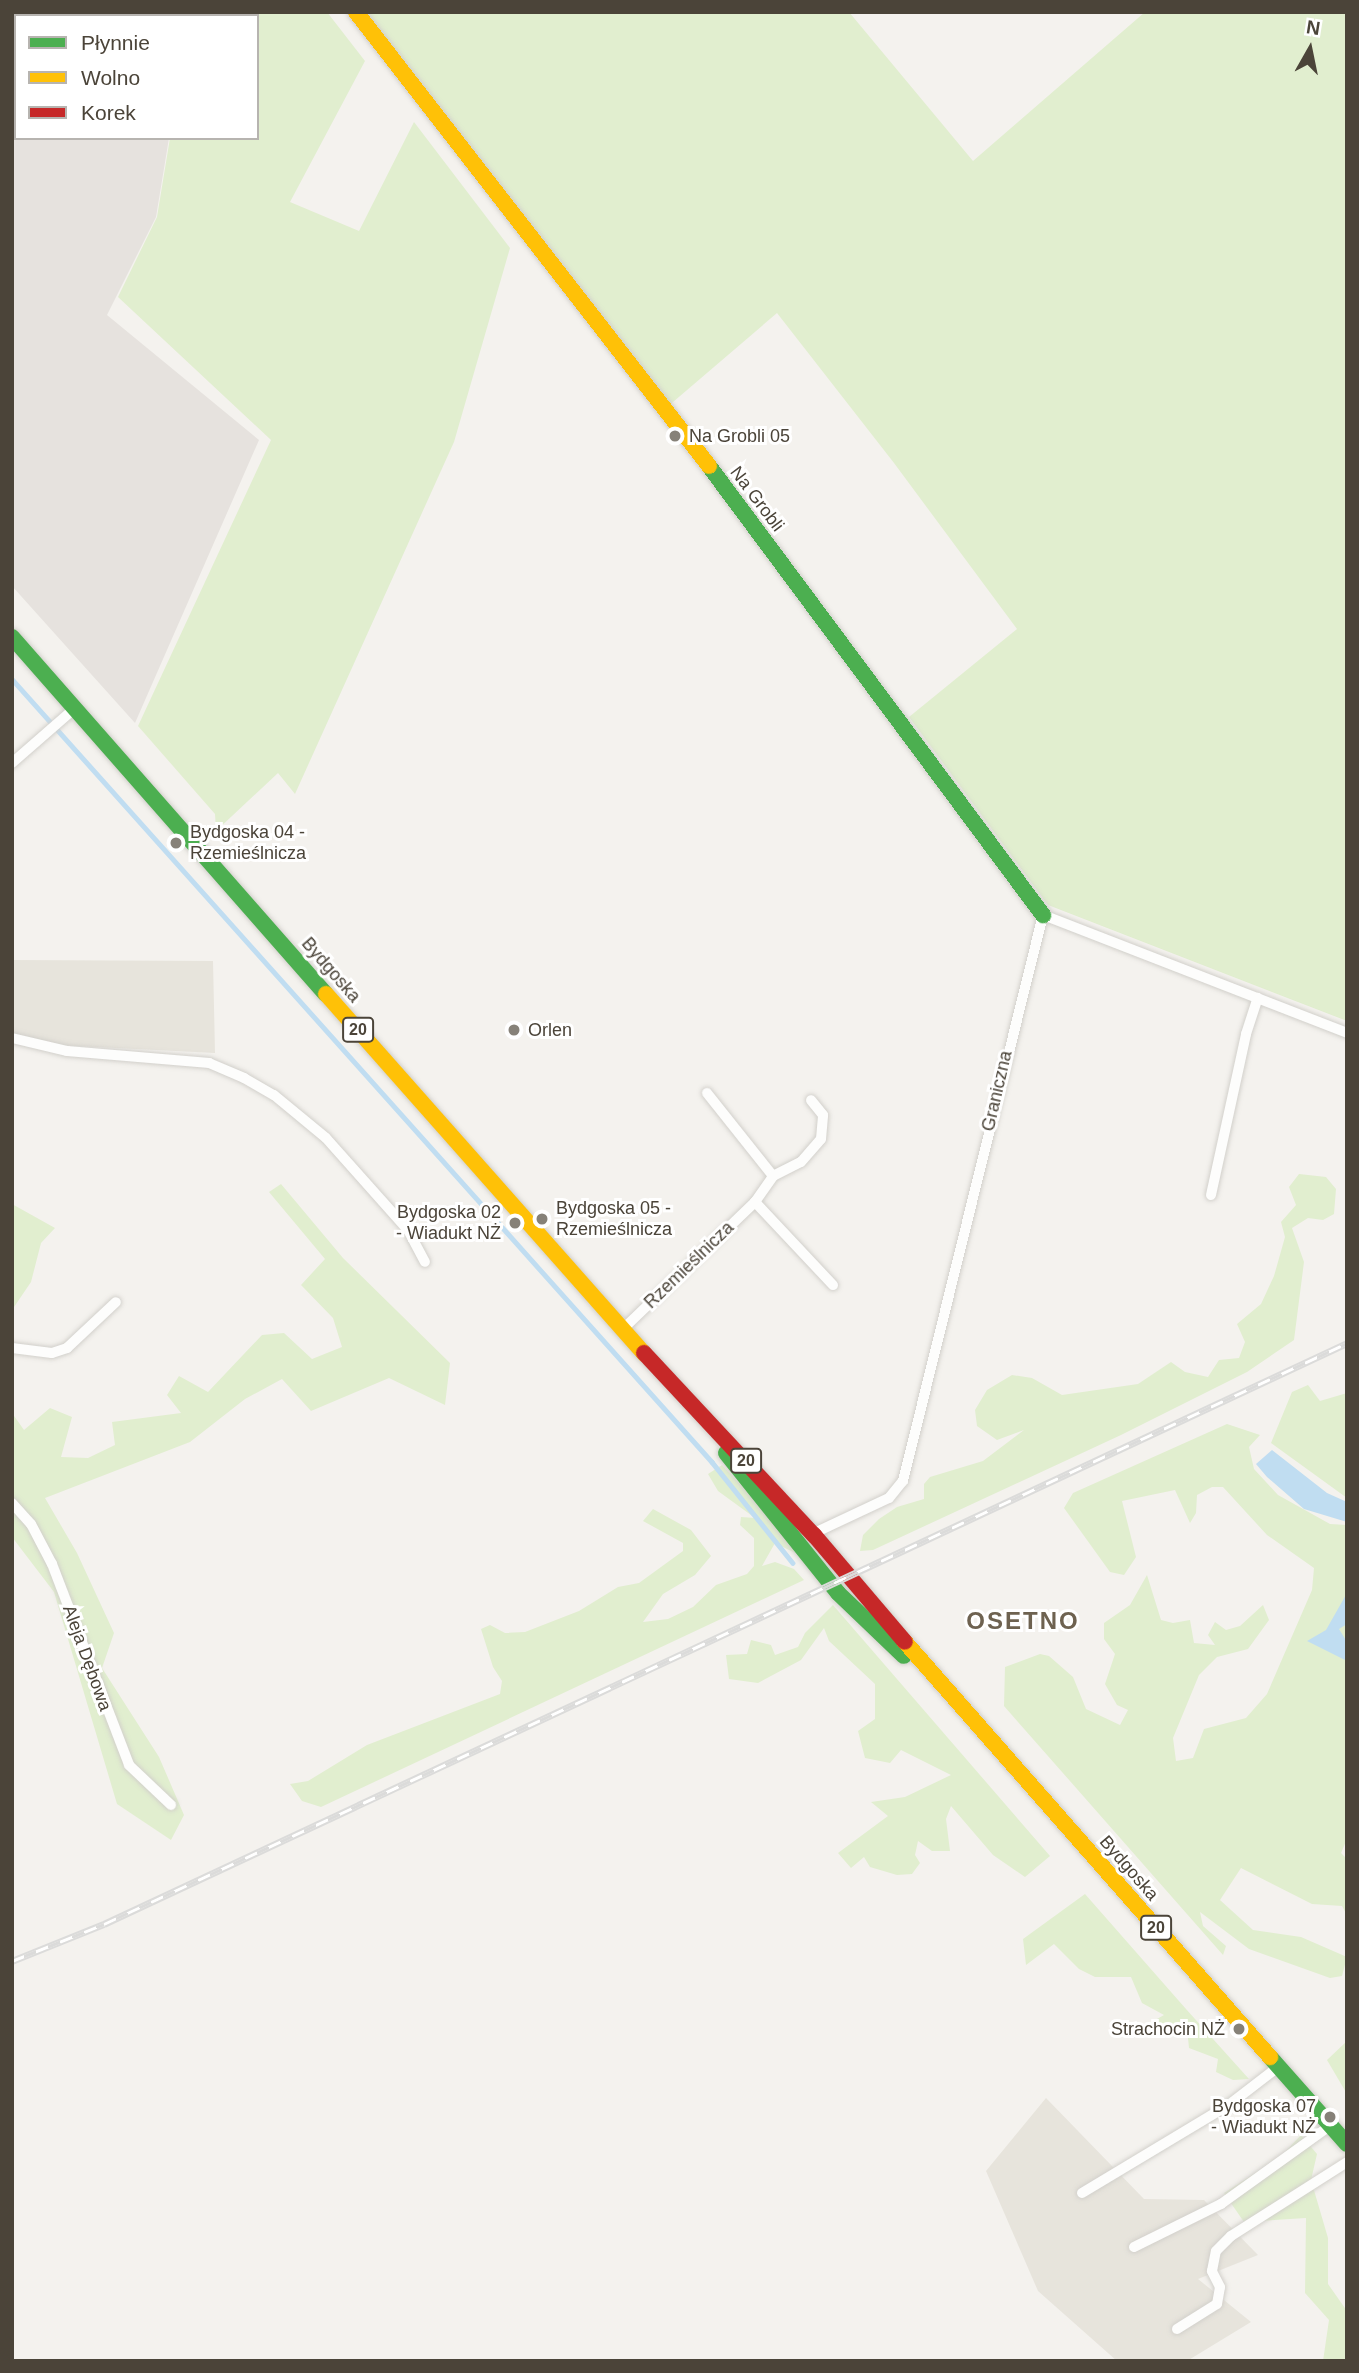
<!DOCTYPE html>
<html>
<head>
<meta charset="utf-8">
<style>
	body { margin:0 }
	#map { position:relative; width:1359px; height:2373px; overflow:hidden; background:#f4f2ee; font-family:Arial,sans-serif }
	div>[style] { position:absolute }
	.residential>* { inset:0; background:#e7e4dc }
	.industrial>* { inset:0; background:#e6e2de }
	.green>* { inset:0; background:#e1eecf }
	.water>* { inset:0; background:#c0ddf1 }
	.stream>* { height:4.5px; margin:-2.25px; padding:0 2.25px; transform-origin:2.25px; border-radius:2.25px; background:#c0ddf1 }
	.roads { filter:drop-shadow(0 0 2px #d2d0cb) drop-shadow(0 0 2px #d2d0cb) }
	.street>* { height:10px; margin:-5px; padding:0 5px; transform-origin:5px; border-radius:5px; background:#fdfdfc }
	.fast>* { height:16px; margin:-8px; padding:0 8px; transform-origin:8px; border-radius:8px; background:#4caf50 }
	.slow>* { height:16px; margin:-8px; padding:0 8px; transform-origin:8px; border-radius:8px; background:#ffc107 }
	.jam>* { height:16px; margin:-8px; padding:0 8px; transform-origin:8px; border-radius:8px; background:#c62828 }
	.rail>* { height:7px; margin-top:-3.5px; transform-origin:0; background:repeating-linear-gradient(90deg,#fff 0 13px,#dbdbda 0 26px); box-sizing:border-box; border-block:2px solid #dbdbda }
	.dots>* { width:19px; height:19px; translate:-50% -50%; box-sizing:border-box; border:4px solid #fff; border-radius:50% }
	span { translate:-50% -50%; white-space:nowrap; text-align:center; line-height:1.15; -webkit-text-stroke:6px #fff; paint-order:stroke }
	.shield-label span { padding:2px 5px; background:#fff; border:2px solid; border-radius:5px; -webkit-text-stroke-width:0 }
	.shield-label { font-size:16px; color:#4b4439; font-weight:700 }
	.poi-label { font-size:18px; color:#4b4439 }
	.left { translate:0 -50%; text-align:left }
	.right { translate:-100% -50%; text-align:right }
	.street-label { font-size:18px; color:#4b4439 }
	.district-label { font-size:24px; color:#6e6250; font-weight:700; letter-spacing:2px }
	.frame { position:absolute; inset:0; border:14px solid #4b4439; pointer-events:none }
	.legend { position:absolute; left:14px; top:14px; width:245px; height:126px; box-sizing:border-box; background:#fff; border:2px solid #b7b4b0; margin:0; padding:9px 12px; list-style:none; font-size:21px; color:#4b4439 }
	.legend li { display:flex; align-items:center; gap:14px; height:35px }
	.legend b { width:35px; border:2px solid #b7b4b0 }
	.north { position:absolute; left:1275px; top:14px; width:70px; height:70px; -webkit-text-stroke:5px #fff; paint-order:stroke; rotate:9deg; font-size:19px; font-weight:700; line-height:28px; text-align:center; color:#4b4439 }
	.north::after { content:''; display:block; margin:auto; width:24px; height:32px; background:#4b4439; clip-path:polygon(50% 0,100% 100%,50% 72%,0 100%) }
</style>
</head>
<body>
<div id="map">
	<div class="residential">
		<div style="clip-path:polygon(12px 960px,213px 961px,215px 1053px,38px 1044px,12px 1033px)"></div>
		<div style="clip-path:polygon(1046px 2098px,1144px 2199px,1204px 2200px,1258px 2255px,1198px 2279px,1251px 2322px,1187px 2361px,1117px 2361px,1038px 2291px,986px 2171px)"></div>
	</div>
	<div class="industrial">
		<div style="clip-path:polygon(12px 51px,16px 138px,169px 138px,156px 217px,107px 315px,259px 440px,135px 723px,12px 586px)"></div>
	</div>
	<div class="green">
		<div style="clip-path:polygon(191px 12px,327px 12px,365px 61px,290px 202px,359px 231px,414px 122px,510px 248px,454px 442px,295px 794px,278px 773px,216px 831px,215px 814px,138px 726px,271px 440px,118px 297px,157px 217px,170px 138px,257px 138px,257px 16px,190px 16px)"></div>
		<div style="clip-path:polygon(360px 12px,849px 12px,973px 161px,1145px 12px,1346px 12px,1347px 1021px,1048px 905px,909px 717px,1017px 629px,894px 463px,777px 313px,666px 408px)"></div>
		<div style="clip-path:polygon(1299px 1174px,1326px 1177px,1336px 1189px,1334px 1214px,1323px 1220px,1308px 1218px,1292px 1228px,1304px 1262px,1294px 1340px,1247px 1372px,1121px 1435px,873px 1550px,860px 1551px,863px 1535px,879px 1519px,897px 1507px,924px 1499px,924px 1484px,930px 1477px,983px 1461px,1024px 1430px,997px 1440px,977px 1426px,975px 1410px,987px 1390px,1012px 1375px,1032px 1378px,1062px 1395px,1138px 1384px,1171px 1362px,1185px 1372px,1208px 1377px,1219px 1360px,1239px 1358px,1245px 1342px,1237px 1324px,1261px 1304px,1274px 1276px,1285px 1237px,1281px 1222px,1296px 1205px,1289px 1187px)"></div>
		<div style="clip-path:polygon(281px 1184px,343px 1258px,450px 1363px,445px 1405px,389px 1378px,311px 1411px,282px 1379px,245px 1399px,190px 1442px,45px 1498px,77px 1553px,114px 1633px,102px 1668px,159px 1757px,184px 1815px,171px 1840px,117px 1804px,54px 1592px,12px 1537px,12px 1413px,24px 1430px,50px 1408px,72px 1417px,61px 1457px,88px 1458px,115px 1445px,112px 1422px,181px 1413px,167px 1395px,179px 1376px,208px 1392px,262px 1335px,284px 1333px,312px 1359px,342px 1347px,333px 1318px,301px 1285px,325px 1259px,269px 1192px)"></div>
		<div style="clip-path:polygon(12px 1204px,55px 1228px,41px 1243px,31px 1282px,12px 1310px)"></div>
		<div style="clip-path:polygon(1308px 1385px,1320px 1401px,1347px 1393px,1347px 1498px,1271px 1443px,1292px 1392px)"></div>
		<div style="clip-path:polygon(1227px 1424px,1260px 1435px,1249px 1447px,1254px 1469px,1278px 1495px,1330px 1524px,1347px 1525px,1347px 1839px,1341px 1853px,1347px 1859px,1347px 1915px,1342px 1906px,1312px 1904px,1241px 1868px,1220px 1900px,1253px 1930px,1301px 1937px,1347px 1957px,1342px 1976px,1330px 1978px,1249px 1949px,1200px 1912px,1203px 1926px,1226px 1946px,1223px 1955px,1004px 1706px,1005px 1667px,1040px 1654px,1049px 1656px,1073px 1677px,1086px 1709px,1120px 1725px,1128px 1710px,1117px 1705px,1105px 1684px,1115px 1654px,1104px 1639px,1104px 1623px,1130px 1605px,1147px 1575px,1161px 1620px,1173px 1623px,1190px 1620px,1194px 1643px,1215px 1645px,1208px 1635px,1215px 1622px,1226px 1630px,1240px 1626px,1263px 1605px,1269px 1620px,1248px 1649px,1217px 1657px,1199px 1675px,1173px 1738px,1176px 1761px,1193px 1758px,1204px 1729px,1246px 1718px,1267px 1694px,1312px 1590px,1314px 1568px,1267px 1535px,1223px 1487px,1212px 1487px,1197px 1495px,1196px 1513px,1190px 1523px,1175px 1490px,1122px 1501px,1136px 1557px,1124px 1575px,1110px 1572px,1064px 1508px,1073px 1493px)"></div>
		<div style="clip-path:polygon(722px 1465px,792px 1540px,795px 1553px,775px 1543px,762px 1566px,775px 1562px,794px 1569px,804px 1580px,321px 1807px,302px 1801px,290px 1784px,308px 1781px,367px 1745px,500px 1694px,502px 1681px,493px 1667px,481px 1629px,490px 1625px,505px 1633px,525px 1632px,579px 1611px,618px 1587px,639px 1583px,683px 1551px,683px 1543px,643px 1521px,653px 1509px,691px 1530px,711px 1556px,695px 1575px,663px 1594px,643px 1622px,668px 1619px,693px 1607px,716px 1585px,747px 1574px,754px 1566px,754px 1538px,740px 1525px,741px 1517px,755px 1518px,718px 1491px,708px 1474px)"></div>
		<div style="clip-path:polygon(833px 1605px,1050px 1856px,1025px 1877px,993px 1855px,951px 1806px,946px 1819px,950px 1851px,932px 1851px,918px 1841px,915px 1855px,920px 1863px,912px 1874px,897px 1875px,870px 1867px,864px 1857px,851px 1868px,838px 1853px,888px 1816px,871px 1802px,905px 1797px,951px 1775px,901px 1750px,890px 1763px,865px 1758px,858px 1731px,875px 1719px,875px 1684px,829px 1641px,824px 1628px,801px 1660px,758px 1683px,729px 1679px,726px 1655px,747px 1654px,751px 1640px,771px 1645px,775px 1655px,798px 1647px,805px 1633px)"></div>
		<div style="clip-path:polygon(1085px 1894px,1186px 2009px,1249px 2079px,1233px 2080px,1216px 2072px,1218px 2059px,1189px 2048px,1188px 2038px,1177px 2032px,1162px 2033px,1148px 2024px,1164px 2015px,1142px 2003px,1131px 1977px,1095px 1977px,1079px 1969px,1054px 1944px,1026px 1965px,1023px 1939px)"></div>
		<div style="clip-path:polygon(1347px 2041px,1347px 2094px,1327px 2060px)"></div>
		<div style="clip-path:polygon(1301px 2135px,1317px 2154px,1311px 2180px,1328px 2238px,1328px 2284px,1347px 2311px,1347px 2361px,1323px 2361px,1329px 2320px,1305px 2293px,1306px 2218px,1244px 2222px,1224px 2193px,1280px 2157px)"></div>
	</div>
	<div class="water">
		<div style="clip-path:polygon(1272px 1450px,1327px 1493px,1347px 1502px,1347px 1522px,1304px 1509px,1267px 1477px,1256px 1464px)"></div>
		<div style="clip-path:polygon(1347px 1593px,1347px 1624px,1339px 1629px,1347px 1642px,1347px 1661px,1307px 1641px,1326px 1630px)"></div>
	</div>
	<div class="stream">
		<div style="left:12px;top:679px;width:1050px;rotate:48.2deg"></div>
		<div style="left:712px;top:1462px;width:129px;rotate:51.3deg"></div>
	</div>
	<div class="roads">
		<div class="street">
			<div style="left:12px;top:763px;width:84px;rotate:-41.1deg"></div>
			<div style="left:12px;top:1038px;width:57px;rotate:13.3deg"></div>
			<div style="left:67px;top:1051px;width:143px;rotate:4.8deg"></div>
			<div style="left:209px;top:1063px;width:38px;rotate:23deg"></div>
			<div style="left:244px;top:1078px;width:34px;rotate:30deg"></div>
			<div style="left:274px;top:1095px;width:67px;rotate:39.6deg"></div>
			<div style="left:326px;top:1138px;width:123px;rotate:48.3deg"></div>
			<div style="left:408px;top:1230px;width:36px;rotate:62deg"></div>
			<div style="left:707px;top:1093px;width:106px;rotate:51.5deg"></div>
			<div style="left:1211px;top:1195px;width:165px;rotate:-77.7deg"></div>
			<div style="left:1246px;top:1034px;width:38px;rotate:-72deg"></div>
			<div style="left:755px;top:1202px;width:114px;rotate:46.8deg"></div>
			<div style="left:623px;top:1329px;width:183px;rotate:-43.9deg"></div>
			<div style="left:755px;top:1202px;width:32px;rotate:-55deg"></div>
			<div style="left:773px;top:1176px;width:31px;rotate:-27deg"></div>
			<div style="left:801px;top:1162px;width:30px;rotate:-49deg"></div>
			<div style="left:821px;top:1139px;width:24px;rotate:-85deg"></div>
			<div style="left:823px;top:1115px;width:19px;rotate:-129deg"></div>
			<div style="left:12px;top:1348px;width:40px;rotate:7.1deg"></div>
			<div style="left:52px;top:1353px;width:16px;rotate:-18deg"></div>
			<div style="left:67px;top:1348px;width:67px;rotate:-43.2deg"></div>
			<div style="left:12px;top:1503px;width:28px;rotate:48deg"></div>
			<div style="left:31px;top:1524px;width:45px;rotate:62.3deg"></div>
			<div style="left:52px;top:1564px;width:215px;rotate:69deg"></div>
			<div style="left:129px;top:1765px;width:58px;rotate:43.6deg"></div>
			<div style="left:810px;top:1535px;width:87px;rotate:-25.1deg"></div>
			<div style="left:889px;top:1498px;width:22px;rotate:-51deg"></div>
			<div style="left:903px;top:1481px;width:583px;rotate:-76.11deg"></div>
			<div style="left:1043px;top:915px;width:326px;rotate:21.2deg"></div>
			<div style="left:1082px;top:2193px;width:173px;rotate:-31deg"></div>
			<div style="left:1230px;top:2104px;width:61px;rotate:-37.6deg"></div>
			<div style="left:1134px;top:2247px;width:97px;rotate:-26.3deg"></div>
			<div style="left:1221px;top:2204px;width:135px;rotate:-35.7deg"></div>
			<div style="left:1177px;top:2329px;width:47px;rotate:-32deg"></div>
			<div style="left:1217px;top:2304px;width:17px;rotate:-80deg"></div>
			<div style="left:1220px;top:2287px;width:18px;rotate:-117deg"></div>
			<div style="left:1212px;top:2271px;width:20px;rotate:-79deg"></div>
			<div style="left:1216px;top:2251px;width:21px;rotate:-45deg"></div>
			<div style="left:1231px;top:2236px;width:138px;rotate:-32.5deg"></div>
		</div>
		<div class="fast">
			<div style="left:709px;top:466px;width:560px;rotate:53.36deg"></div>
			<div style="left:12px;top:637px;width:475px;rotate:48.7deg"></div>
			<div style="left:726px;top:1453px;width:179px;rotate:51.3deg"></div>
			<div style="left:838px;top:1593px;width:91px;rotate:43.7deg"></div>
			<div style="left:1270px;top:2057px;width:116px;rotate:48.5deg"></div>
		</div>
		<div class="slow">
			<div style="left:356px;top:12px;width:575px;rotate:52.13deg"></div>
			<div style="left:326px;top:994px;width:480px;rotate:48.5deg"></div>
			<div style="left:905px;top:1642px;width:553px;rotate:48.67deg"></div>
		</div>
		<div class="jam">
			<div style="left:644px;top:1353px;width:249px;rotate:47deg"></div>
			<div style="left:814px;top:1535px;width:140px;rotate:49.6deg"></div>
		</div>
	</div>
	<div class="rail">
		<div style="left:12px;top:1961px;width:99px;rotate:-21.9deg"></div>
		<div style="left:104px;top:1924px;width:1372px;rotate:-25.05deg"></div>
	</div>
	<div class="dots">
		<div style="left:675px;top:436px;background:#868178"></div>
		<div style="left:176px;top:843px;background:#868178"></div>
		<div style="left:514px;top:1030px;background:#868178"></div>
		<div style="left:542px;top:1219px;background:#868178"></div>
		<div style="left:515px;top:1223px;background:#868178"></div>
		<div style="left:1239px;top:2029px;background:#868178"></div>
		<div style="left:1330px;top:2117px;background:#868178"></div>
	</div>
	<div class="shield-label">
		<span style="left:358px;top:1030px">20</span>
		<span style="left:746px;top:1461px">20</span>
		<span style="left:1156px;top:1928px">20</span>
	</div>
	<div class="poi-label">
		<span class="left" style="left:689px;top:436px">Na Grobli 05</span>
		<span class="left" style="left:190px;top:843px">Bydgoska 04 -<br>Rzemieślnicza</span>
		<span class="left" style="left:528px;top:1030px">Orlen</span>
		<span class="left" style="left:556px;top:1219px">Bydgoska 05 -<br>Rzemieślnicza</span>
		<span class="right" style="left:501px;top:1223px">Bydgoska 02<br>- Wiadukt NŻ</span>
		<span class="right" style="left:1225px;top:2029px">Strachocin NŻ</span>
		<span class="right" style="left:1316px;top:2117px">Bydgoska 07<br>- Wiadukt NŻ</span>
	</div>
	<div class="street-label">
		<span style="left:757px;top:499px;rotate:53deg">Na Grobli</span>
		<span style="left:331px;top:970px;rotate:49deg">Bydgoska</span>
		<span style="left:997px;top:1091px;rotate:-77deg">Graniczna</span>
		<span style="left:689px;top:1265px;rotate:-44deg">Rzemieślnicza</span>
		<span style="left:87px;top:1658px;rotate:70deg">Aleja Dębowa</span>
		<span style="left:1129px;top:1868px;rotate:49deg">Bydgoska</span>
	</div>
	<div class="district-label">
		<span style="left:1023px;top:1621px">OSETNO</span>
	</div>
	<div class="frame"></div>
	<ul class="legend">
	<li><b style="height:9px;background:#4caf50"></b>Płynnie</li>
	<li><b style="height:9px;background:#ffc107"></b>Wolno</li>
	<li><b style="height:9px;background:#c62828"></b>Korek</li>
	</ul>
	<div class="north">N</div>
</div>
</body>
</html>
